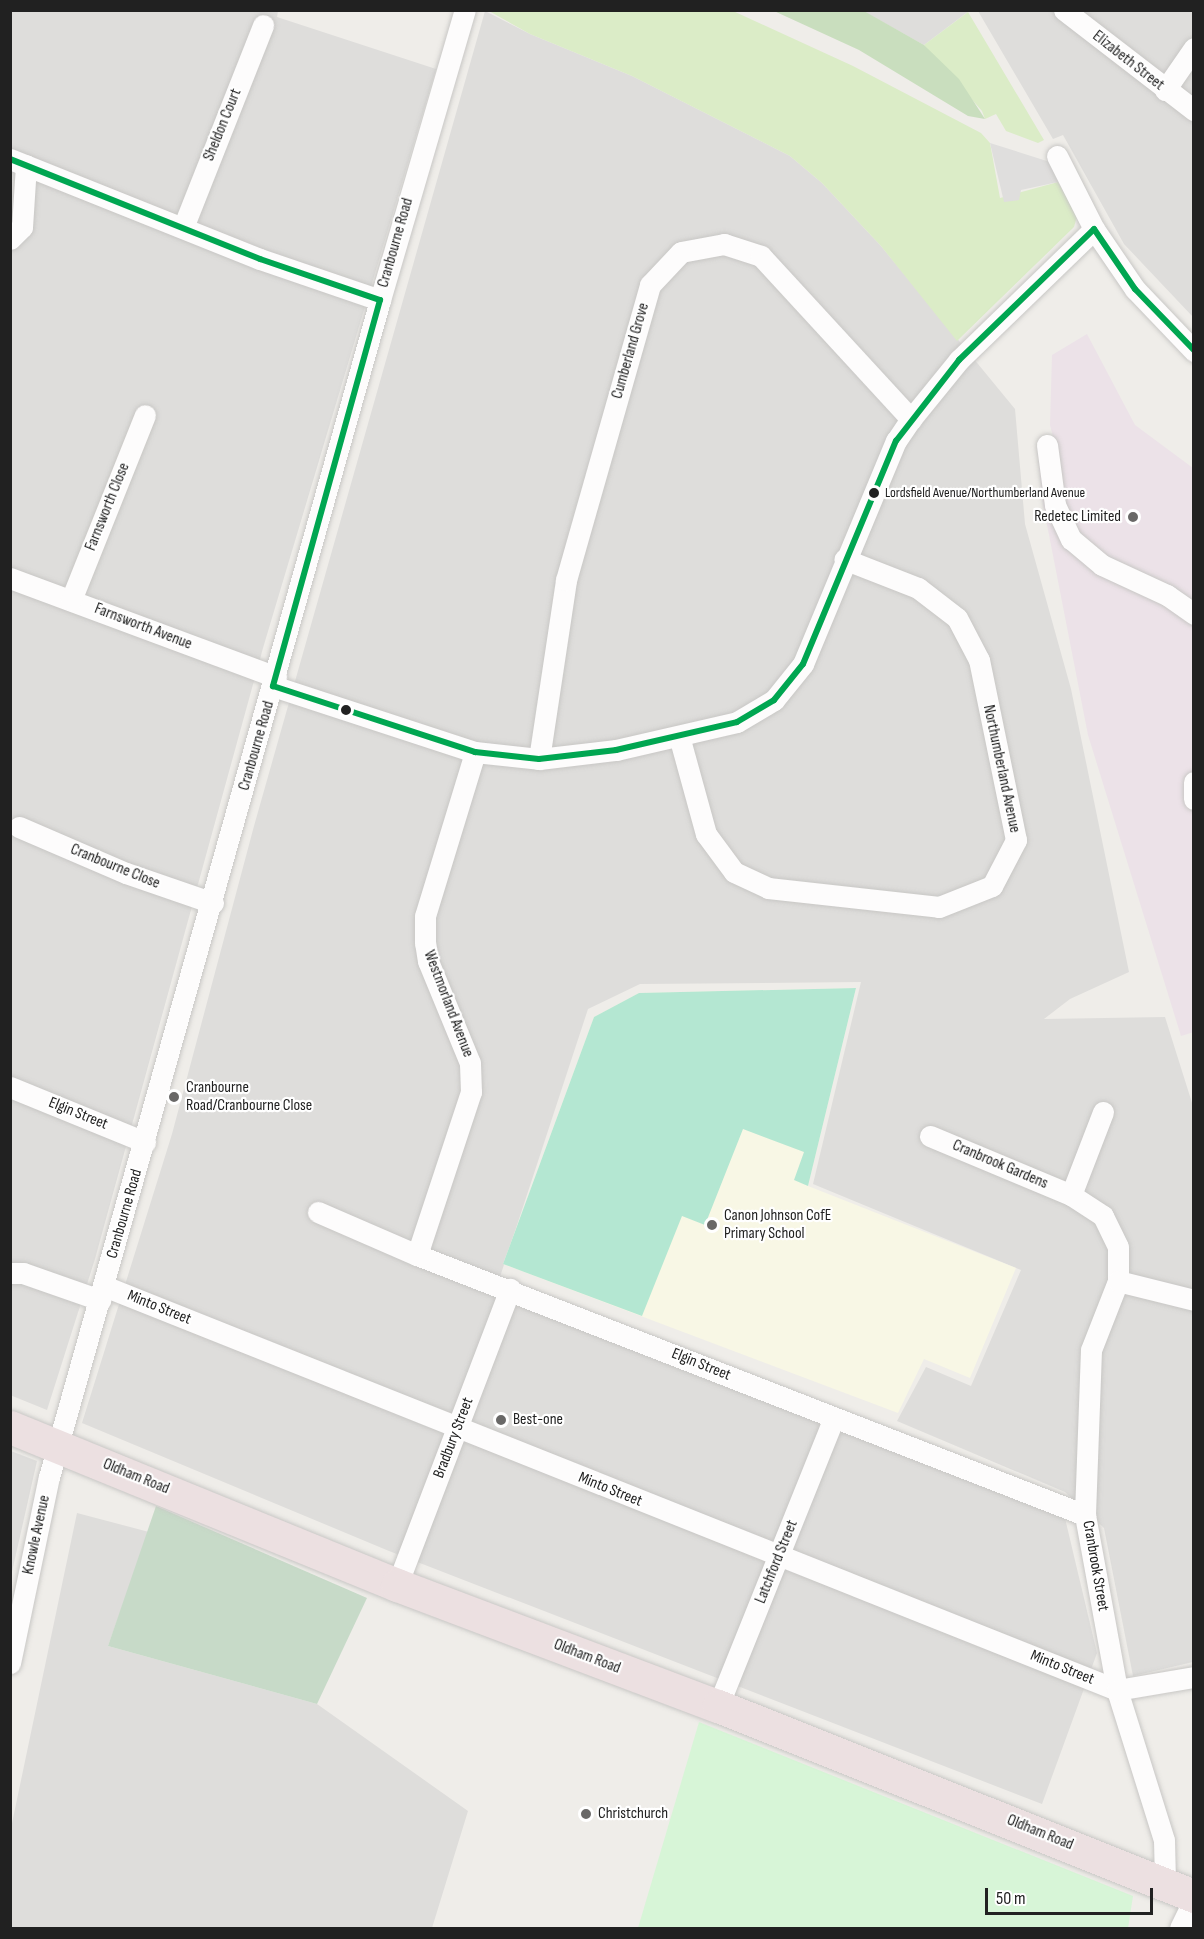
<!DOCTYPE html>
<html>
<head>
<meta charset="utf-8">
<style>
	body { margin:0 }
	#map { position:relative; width:1204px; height:1939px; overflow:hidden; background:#efede9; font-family:"Sofia Sans Condensed",sans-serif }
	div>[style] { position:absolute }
	.residential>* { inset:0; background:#dedddb }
	.industrial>* { inset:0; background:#ece2e8 }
	.education>* { inset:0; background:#f8f7e5 }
	.grass>* { inset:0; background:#dbecc7 }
	.forest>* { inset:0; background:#c9debe }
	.cemetery>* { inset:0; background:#c7dac8 }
	.park>* { inset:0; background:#d7f5d7 }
	.pitch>* { inset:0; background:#b4e7d2 }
	.parking>* { inset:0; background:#dfdedd }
	.roads { filter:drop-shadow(0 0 2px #c8c7c5) drop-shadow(0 0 2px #c8c7c5) }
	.street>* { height:21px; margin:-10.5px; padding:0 10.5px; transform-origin:10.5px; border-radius:10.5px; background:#fdfcfc }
	.highway>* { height:33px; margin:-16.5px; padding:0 16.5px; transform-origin:16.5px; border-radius:16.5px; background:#ece0e1 }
	.bus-1>* { height:6px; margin:-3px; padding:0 3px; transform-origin:3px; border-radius:3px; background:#00a651 }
	.dots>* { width:16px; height:16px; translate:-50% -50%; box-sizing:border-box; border:3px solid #fff; border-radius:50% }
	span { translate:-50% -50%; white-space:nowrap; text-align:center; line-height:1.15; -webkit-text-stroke:4.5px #fff; paint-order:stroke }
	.bus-label { font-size:14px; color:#212121 }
	.left { translate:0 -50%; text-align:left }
	.street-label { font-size:16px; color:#212121 }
	.poi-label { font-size:16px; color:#212121 }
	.right { translate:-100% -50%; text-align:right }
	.frame { position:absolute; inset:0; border:12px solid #212121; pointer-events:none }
	.scale { position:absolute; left:985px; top:1888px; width:168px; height:27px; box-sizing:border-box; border:3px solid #212121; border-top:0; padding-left:8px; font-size:18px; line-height:21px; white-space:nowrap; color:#212121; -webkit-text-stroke:4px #fff; paint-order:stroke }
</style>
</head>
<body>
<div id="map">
	<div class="residential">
		<div style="clip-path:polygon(10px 11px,278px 11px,277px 17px,436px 69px,263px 648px,95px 1259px,47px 1410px,10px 1395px)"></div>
		<div style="clip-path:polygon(485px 11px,530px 34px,632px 76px,790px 156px,822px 183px,881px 246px,1015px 409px,1025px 524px,1071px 689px,1129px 972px,1070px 999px,1044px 1019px,1165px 1017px,1193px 1106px,1193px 1662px,1133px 1676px,1104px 1528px,1065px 1492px,897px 1421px,926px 1367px,971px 1386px,1021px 1270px,813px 1184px,861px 982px,640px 984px,588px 1009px,496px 1289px,1064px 1514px,1097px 1653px,1042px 1804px,389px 1551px,82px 1423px,172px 1134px,254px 826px)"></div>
		<div style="clip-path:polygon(863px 11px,969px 11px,924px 45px)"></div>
		<div style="clip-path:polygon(978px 11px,1193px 11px,1193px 317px,1124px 244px,1063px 135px,1053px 139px)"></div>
		<div style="clip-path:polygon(11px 1451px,37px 1461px,11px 1576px)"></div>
		<div style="clip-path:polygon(77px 1513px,149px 1532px,108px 1646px,317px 1704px,468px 1811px,432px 1928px,11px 1928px,11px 1828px)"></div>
	</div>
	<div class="industrial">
		<div style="clip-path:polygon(1087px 334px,1135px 425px,1193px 468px,1194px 1032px,1181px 1036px,1088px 735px,1042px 499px,1037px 447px,1053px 437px,1050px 425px,1052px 355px)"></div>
	</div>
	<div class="education">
		<div style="clip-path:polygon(856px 988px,808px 1186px,1016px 1268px,970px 1378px,924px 1359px,898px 1413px,503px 1264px,594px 1017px,639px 993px)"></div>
	</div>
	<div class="grass">
		<div style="clip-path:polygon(489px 11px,733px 11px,853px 66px,981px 133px,990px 143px,1000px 198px,1058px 182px,1077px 216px,1074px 227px,957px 341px,881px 246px,822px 183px,790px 156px,632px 76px,530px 34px)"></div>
		<div style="clip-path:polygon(968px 12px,1044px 140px,1038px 143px,1006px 131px,996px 114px,985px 119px,982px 111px,924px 45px)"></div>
	</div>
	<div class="forest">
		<div style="clip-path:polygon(774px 11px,864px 11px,924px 45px,959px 79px,985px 119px,968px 116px,859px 50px)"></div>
	</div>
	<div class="cemetery">
		<div style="clip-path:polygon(156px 1506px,367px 1598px,317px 1704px,108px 1646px)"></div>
	</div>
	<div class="park">
		<div style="clip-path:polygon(699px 1722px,1133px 1896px,1128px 1928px,638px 1928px)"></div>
	</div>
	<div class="pitch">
		<div style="clip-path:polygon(856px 988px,808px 1186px,794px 1180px,804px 1152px,743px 1129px,705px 1225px,682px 1216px,642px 1316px,503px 1264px,594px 1017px,639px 993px)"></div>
	</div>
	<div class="parking">
		<div style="clip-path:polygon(990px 143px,1050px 162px,1058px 182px,1021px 190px,1019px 200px,1004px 202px)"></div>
	</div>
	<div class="roads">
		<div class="street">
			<div style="left:1064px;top:10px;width:164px;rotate:37.6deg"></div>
			<div style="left:1165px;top:90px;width:51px;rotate:-55.4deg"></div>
			<div style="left:1057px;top:156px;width:82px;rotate:63.1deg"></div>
			<div style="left:1094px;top:229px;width:73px;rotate:55.7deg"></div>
			<div style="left:1135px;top:289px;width:86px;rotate:46.4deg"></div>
			<div style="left:10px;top:159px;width:269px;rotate:21.8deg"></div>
			<div style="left:260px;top:259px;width:127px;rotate:18.9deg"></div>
			<div style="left:184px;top:225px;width:215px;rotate:-68.4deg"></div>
			<div style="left:10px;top:239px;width:17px;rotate:-45deg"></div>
			<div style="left:22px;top:227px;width:62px;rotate:-86.3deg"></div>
			<div style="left:1047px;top:445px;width:61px;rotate:82.4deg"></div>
			<div style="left:1055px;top:505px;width:38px;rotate:65deg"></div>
			<div style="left:1071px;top:539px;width:40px;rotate:40deg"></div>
			<div style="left:1102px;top:565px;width:72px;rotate:24.8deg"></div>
			<div style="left:1167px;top:595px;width:33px;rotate:35deg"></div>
			<div style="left:10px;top:578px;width:284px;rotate:20.4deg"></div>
			<div style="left:71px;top:600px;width:199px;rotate:-68.2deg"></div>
			<div style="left:273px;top:686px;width:213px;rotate:18.1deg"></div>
			<div style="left:475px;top:752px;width:64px;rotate:6.2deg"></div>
			<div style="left:539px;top:759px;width:78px;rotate:-6.7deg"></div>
			<div style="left:616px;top:750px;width:124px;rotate:-13deg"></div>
			<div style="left:737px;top:722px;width:43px;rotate:-30.7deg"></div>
			<div style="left:774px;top:700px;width:46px;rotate:-51.1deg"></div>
			<div style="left:803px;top:664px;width:242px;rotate:-67.4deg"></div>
			<div style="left:896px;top:441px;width:27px;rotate:-56deg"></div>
			<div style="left:911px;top:419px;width:76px;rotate:-50.9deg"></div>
			<div style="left:959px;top:360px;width:188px;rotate:-44.1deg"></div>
			<div style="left:679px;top:736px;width:102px;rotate:74.6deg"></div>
			<div style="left:706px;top:834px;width:47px;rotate:53.6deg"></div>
			<div style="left:734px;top:872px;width:38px;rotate:25deg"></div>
			<div style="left:768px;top:888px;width:172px;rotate:6.3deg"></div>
			<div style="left:939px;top:907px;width:57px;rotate:-21.6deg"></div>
			<div style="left:992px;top:886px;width:52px;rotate:-62.4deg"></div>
			<div style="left:1016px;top:840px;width:184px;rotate:-101.6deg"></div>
			<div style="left:979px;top:660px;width:47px;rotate:-117.6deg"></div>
			<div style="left:957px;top:618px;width:49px;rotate:-142.4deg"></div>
			<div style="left:918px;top:588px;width:79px;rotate:-158.6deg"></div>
			<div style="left:539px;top:759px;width:181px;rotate:-81.4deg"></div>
			<div style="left:566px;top:580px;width:307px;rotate:-74.1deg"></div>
			<div style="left:650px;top:285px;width:45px;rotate:-46.8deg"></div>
			<div style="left:681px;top:252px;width:44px;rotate:-10.5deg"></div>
			<div style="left:724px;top:244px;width:39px;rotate:18deg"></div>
			<div style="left:761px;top:256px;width:222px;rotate:47.4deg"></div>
			<div style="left:1194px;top:782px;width:17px;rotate:90deg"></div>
			<div style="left:19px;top:827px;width:116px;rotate:23.3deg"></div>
			<div style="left:126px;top:873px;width:92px;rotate:19deg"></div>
			<div style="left:10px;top:1087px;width:146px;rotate:22.2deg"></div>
			<div style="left:930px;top:1136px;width:153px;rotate:22.7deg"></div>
			<div style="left:1071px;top:1195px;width:38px;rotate:33deg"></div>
			<div style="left:1103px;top:1216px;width:34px;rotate:64deg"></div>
			<div style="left:1118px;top:1247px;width:34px;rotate:90deg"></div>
			<div style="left:1118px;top:1281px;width:74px;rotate:111.4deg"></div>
			<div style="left:1091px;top:1350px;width:165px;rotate:92.1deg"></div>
			<div style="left:1085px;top:1515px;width:178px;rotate:79.6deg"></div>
			<div style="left:1117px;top:1690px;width:157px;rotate:72.6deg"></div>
			<div style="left:1164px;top:1840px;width:42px;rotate:88.6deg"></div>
			<div style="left:1071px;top:1195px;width:89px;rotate:-68.9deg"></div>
			<div style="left:318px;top:1212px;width:108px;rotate:23.5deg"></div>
			<div style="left:417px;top:1255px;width:717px;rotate:21.27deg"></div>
			<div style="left:417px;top:1255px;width:172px;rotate:-71.7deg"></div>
			<div style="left:471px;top:1092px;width:29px;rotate:-92deg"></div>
			<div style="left:470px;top:1063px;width:110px;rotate:-112.4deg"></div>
			<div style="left:428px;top:961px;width:18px;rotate:-99deg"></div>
			<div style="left:425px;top:943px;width:27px;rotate:-90deg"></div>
			<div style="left:425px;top:916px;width:171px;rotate:-73deg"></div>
			<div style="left:10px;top:1273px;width:13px"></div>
			<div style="left:23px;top:1273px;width:82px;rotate:19.3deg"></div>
			<div style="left:1118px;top:1281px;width:78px;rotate:14deg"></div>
			<div style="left:104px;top:1286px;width:1091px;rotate:21.74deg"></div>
			<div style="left:1117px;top:1690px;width:78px;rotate:-9.6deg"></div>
			<div style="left:397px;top:1585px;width:317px;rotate:-69.1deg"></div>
			<div style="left:10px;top:1663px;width:190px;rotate:-78.2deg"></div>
			<div style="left:49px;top:1477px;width:1223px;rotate:-74.29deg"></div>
			<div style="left:380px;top:300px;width:302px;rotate:-73.7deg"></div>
			<div style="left:718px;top:1706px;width:310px;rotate:-68.1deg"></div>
			<div style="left:1180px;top:1928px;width:32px;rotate:-64deg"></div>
		</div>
		<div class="highway">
			<div style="left:10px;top:1427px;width:418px;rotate:22.2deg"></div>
			<div style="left:397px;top:1585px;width:343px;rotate:20.7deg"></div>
			<div style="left:718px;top:1706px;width:513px;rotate:21.76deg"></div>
		</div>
	</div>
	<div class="bus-1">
		<div style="left:10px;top:159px;width:269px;rotate:21.8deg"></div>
		<div style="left:260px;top:259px;width:127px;rotate:18.9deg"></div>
		<div style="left:380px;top:300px;width:401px;rotate:105.5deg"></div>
		<div style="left:273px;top:686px;width:213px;rotate:18.1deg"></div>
		<div style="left:475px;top:752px;width:64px;rotate:6.2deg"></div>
		<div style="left:539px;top:759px;width:78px;rotate:-6.7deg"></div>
		<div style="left:616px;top:750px;width:124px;rotate:-13deg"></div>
		<div style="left:737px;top:722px;width:43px;rotate:-30.7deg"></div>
		<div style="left:774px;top:700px;width:46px;rotate:-51.1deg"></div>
		<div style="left:803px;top:664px;width:242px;rotate:-67.4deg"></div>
		<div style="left:896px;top:441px;width:103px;rotate:-52.1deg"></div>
		<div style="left:959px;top:360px;width:188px;rotate:-44.1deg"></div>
		<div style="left:1094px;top:229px;width:73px;rotate:55.7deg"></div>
		<div style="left:1135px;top:289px;width:85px;rotate:46deg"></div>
	</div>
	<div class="dots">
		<div style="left:874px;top:493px;background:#212121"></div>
		<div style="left:1133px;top:517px;background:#696867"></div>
		<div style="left:346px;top:710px;background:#212121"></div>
		<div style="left:174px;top:1097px;background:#696867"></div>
		<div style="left:712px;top:1225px;background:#696867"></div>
		<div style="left:501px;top:1420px;background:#696867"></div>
		<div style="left:586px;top:1814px;background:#696867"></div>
	</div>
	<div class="bus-label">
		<span class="left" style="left:885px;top:493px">Lordsfield Avenue/Northumberland Avenue</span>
	</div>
	<div class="street-label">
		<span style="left:1128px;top:61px;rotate:38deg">Elizabeth Street</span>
		<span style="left:223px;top:125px;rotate:-68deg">Sheldon Court</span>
		<span style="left:396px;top:243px;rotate:-74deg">Cranbourne Road</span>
		<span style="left:631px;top:351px;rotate:-74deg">Cumberland Grove</span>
		<span style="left:108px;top:507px;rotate:-68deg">Farnsworth Close</span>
		<span style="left:143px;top:627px;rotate:21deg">Farnsworth Avenue</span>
		<span style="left:257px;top:746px;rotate:-74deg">Cranbourne Road</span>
		<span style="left:1001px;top:769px;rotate:78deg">Northumberland Avenue</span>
		<span style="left:115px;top:867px;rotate:22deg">Cranbourne Close</span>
		<span style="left:448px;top:1004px;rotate:69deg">Westmorland Avenue</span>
		<span style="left:78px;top:1114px;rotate:22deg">Elgin Street</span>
		<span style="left:1000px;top:1165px;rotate:23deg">Cranbrook Gardens</span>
		<span style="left:125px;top:1214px;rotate:-74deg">Cranbourne Road</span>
		<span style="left:159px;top:1308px;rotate:22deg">Minto Street</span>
		<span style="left:701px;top:1365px;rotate:22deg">Elgin Street</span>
		<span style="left:454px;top:1438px;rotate:-69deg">Bradbury Street</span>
		<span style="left:136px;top:1477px;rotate:22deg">Oldham Road</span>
		<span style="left:610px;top:1490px;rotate:22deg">Minto Street</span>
		<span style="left:37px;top:1535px;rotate:-78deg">Knowle Avenue</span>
		<span style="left:777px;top:1562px;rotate:-68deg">Latchford Street</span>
		<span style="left:1095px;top:1566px;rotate:80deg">Cranbrook Street</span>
		<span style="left:587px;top:1657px;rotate:21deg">Oldham Road</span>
		<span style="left:1062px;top:1668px;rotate:22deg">Minto Street</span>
		<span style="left:1040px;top:1833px;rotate:22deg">Oldham Road</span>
	</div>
	<div class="poi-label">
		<span class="right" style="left:1121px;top:517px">Redetec Limited</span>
		<span class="left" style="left:186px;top:1097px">Cranbourne<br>Road/Cranbourne Close</span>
		<span class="left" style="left:724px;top:1225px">Canon Johnson CofE<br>Primary School</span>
		<span class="left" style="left:513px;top:1420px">Best-one</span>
		<span class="left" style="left:598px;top:1814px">Christchurch</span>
	</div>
	<div class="frame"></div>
	<div class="scale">50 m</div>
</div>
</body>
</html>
